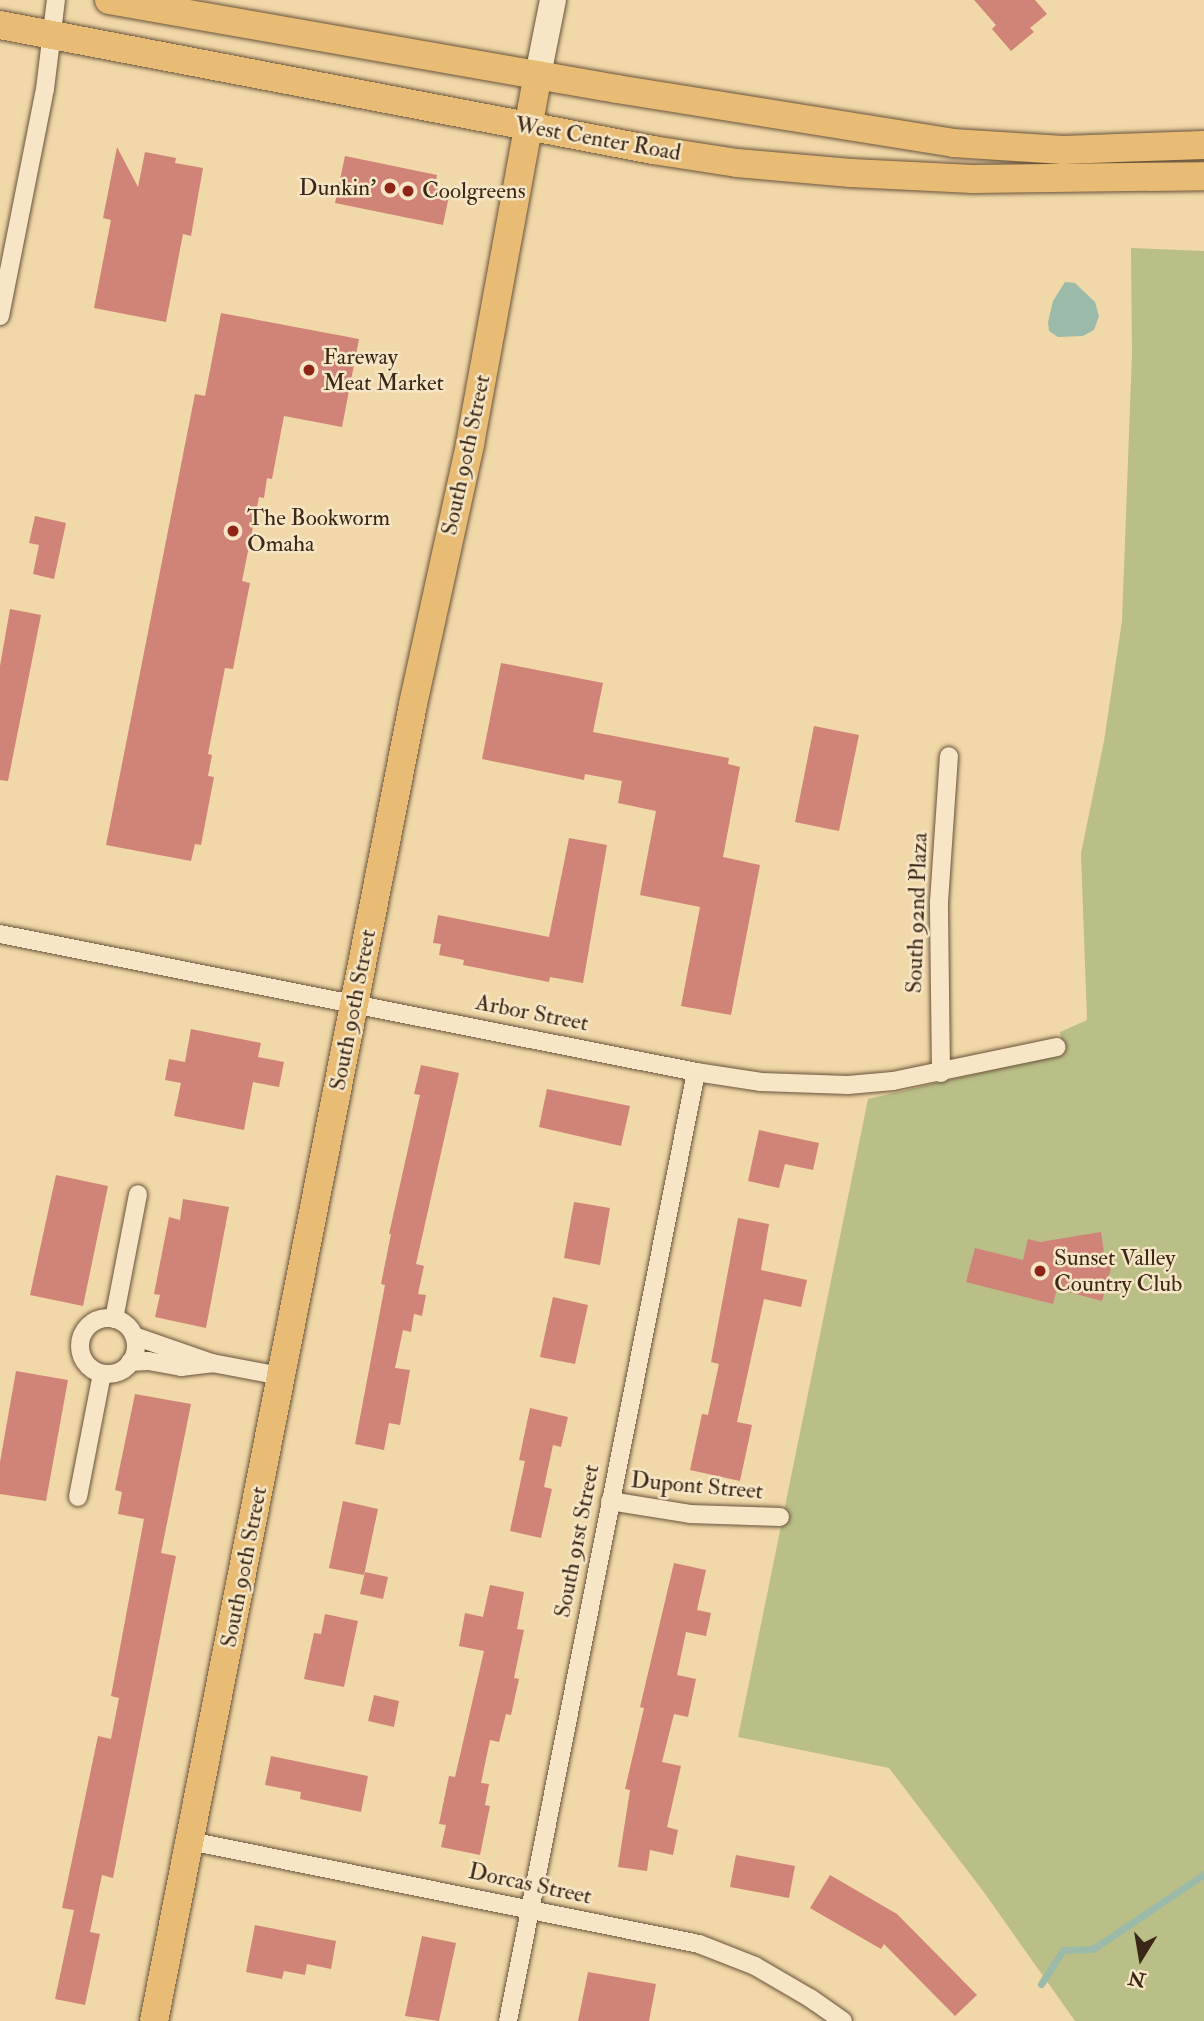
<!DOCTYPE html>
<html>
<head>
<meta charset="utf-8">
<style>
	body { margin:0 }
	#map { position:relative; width:1204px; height:2021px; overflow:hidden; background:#f1d8a8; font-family:"IM FELL Double Pica",serif }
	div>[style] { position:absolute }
	.green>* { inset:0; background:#babf88 }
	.water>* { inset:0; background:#9bbaa9 }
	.stream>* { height:7px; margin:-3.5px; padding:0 3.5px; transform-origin:3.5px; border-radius:3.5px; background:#9bbaa9 }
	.building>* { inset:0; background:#d08377 }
	.roads { filter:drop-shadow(0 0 2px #68533b) drop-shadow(0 0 2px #68533b) }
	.minor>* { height:18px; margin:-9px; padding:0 9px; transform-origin:9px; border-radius:9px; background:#f6e6c6 }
	.minor>.ring { margin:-9px; padding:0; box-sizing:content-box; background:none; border:18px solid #f6e6c6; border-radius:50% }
	.secondary>* { height:26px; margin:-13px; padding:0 13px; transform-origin:13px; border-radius:13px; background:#f6e6c6 }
	.primary>* { height:28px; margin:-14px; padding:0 14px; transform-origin:14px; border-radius:14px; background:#e8bc74 }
	.dots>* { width:19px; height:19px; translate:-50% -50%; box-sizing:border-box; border:4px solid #f6e6c6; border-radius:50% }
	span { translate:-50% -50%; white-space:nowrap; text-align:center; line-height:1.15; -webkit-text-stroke:5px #f6e6c6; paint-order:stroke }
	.street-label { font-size:23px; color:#3b2717 }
	.poi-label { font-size:23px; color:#3b2717 }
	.right { translate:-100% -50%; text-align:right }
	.left { translate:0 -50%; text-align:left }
	.north { position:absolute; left:1106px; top:1923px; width:70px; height:70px; -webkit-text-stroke:5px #f6e6c6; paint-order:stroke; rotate:191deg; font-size:19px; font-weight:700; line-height:28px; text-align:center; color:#3b2717 }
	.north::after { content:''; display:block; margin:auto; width:24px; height:32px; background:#3b2717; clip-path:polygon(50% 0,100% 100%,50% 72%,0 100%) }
</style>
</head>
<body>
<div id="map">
	<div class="green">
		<div style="clip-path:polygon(1131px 248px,1204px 251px,1204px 2021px,1075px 2021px,983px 1891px,889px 1768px,738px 1737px,868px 1099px,1064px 1053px,1060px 1032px,1087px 1020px,1081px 853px,1104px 741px,1122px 621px,1132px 353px)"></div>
	</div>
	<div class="water">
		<div style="clip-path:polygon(1065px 282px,1075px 283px,1095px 302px,1099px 316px,1094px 330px,1083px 336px,1058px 337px,1049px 331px,1048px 322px,1053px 301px)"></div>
	</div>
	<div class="stream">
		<div style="left:1041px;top:1984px;width:40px;rotate:-57.1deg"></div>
		<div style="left:1063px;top:1950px;width:30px;rotate:-2deg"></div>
		<div style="left:1093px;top:1949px;width:134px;rotate:-34deg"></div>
	</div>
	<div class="building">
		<div style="clip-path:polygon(974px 0,1035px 0,1047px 14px,1030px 28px,1034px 32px,1011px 51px,992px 29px,996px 25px)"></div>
		<div style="clip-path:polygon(117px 147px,138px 187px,145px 152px,176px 158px,175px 163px,203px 168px,191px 236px,183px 234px,166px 322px,94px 308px,111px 220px,103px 218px)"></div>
		<div style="clip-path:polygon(345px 156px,437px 175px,434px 188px,450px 191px,443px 225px,335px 203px)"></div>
		<div style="clip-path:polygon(221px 313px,359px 339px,342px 427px,284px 416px,272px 479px,267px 478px,264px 498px,259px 497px,242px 581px,250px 583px,233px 669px,225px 668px,208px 754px,212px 755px,208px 776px,214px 777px,201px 845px,195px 844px,191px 861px,106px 845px,195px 394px,205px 396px)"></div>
		<div style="clip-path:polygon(35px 516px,66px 523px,54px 579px,33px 574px,39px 545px,29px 543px)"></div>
		<div style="clip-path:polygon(10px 609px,41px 615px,8px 781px,0 780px,0 666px)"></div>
		<div style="clip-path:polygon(501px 663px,603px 683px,593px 732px,729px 758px,728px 764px,740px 767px,723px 857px,760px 865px,731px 1015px,681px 1006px,700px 907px,640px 895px,656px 811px,618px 803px,622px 781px,585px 774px,584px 780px,482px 759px)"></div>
		<div style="clip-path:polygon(814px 726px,859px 735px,839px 831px,795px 822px)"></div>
		<div style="clip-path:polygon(569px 838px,607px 845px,583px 983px,550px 977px,549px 982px,463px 965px,464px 960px,439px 955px,441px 944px,433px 943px,438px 915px,549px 937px)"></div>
		<div style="clip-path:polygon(191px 1029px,261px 1043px,258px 1057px,284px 1062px,279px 1087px,253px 1082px,244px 1130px,174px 1116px,181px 1083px,165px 1080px,169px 1059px,185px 1062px)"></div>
		<div style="clip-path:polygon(421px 1065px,459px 1073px,416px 1264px,424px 1266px,418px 1294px,426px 1295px,422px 1316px,414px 1314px,411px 1332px,403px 1330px,395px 1368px,410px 1370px,400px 1425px,389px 1423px,384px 1450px,355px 1444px,385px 1285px,381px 1284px,391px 1234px,389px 1234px,420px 1095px,414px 1094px)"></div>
		<div style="clip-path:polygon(547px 1089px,630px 1106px,621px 1146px,539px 1127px)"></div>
		<div style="clip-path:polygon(759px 1130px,819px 1143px,813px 1170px,785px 1164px,779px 1188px,748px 1181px)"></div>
		<div style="clip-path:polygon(56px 1175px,108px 1186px,83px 1306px,30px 1295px)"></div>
		<div style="clip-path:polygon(183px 1199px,229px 1207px,206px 1328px,155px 1317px,160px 1295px,154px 1294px,169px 1217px,180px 1220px)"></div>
		<div style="clip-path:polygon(574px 1202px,610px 1208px,600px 1265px,564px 1258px)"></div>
		<div style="clip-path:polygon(738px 1218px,769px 1224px,761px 1270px,807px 1280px,801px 1307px,764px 1299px,737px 1422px,752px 1425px,740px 1481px,690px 1470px,702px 1414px,708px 1415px,719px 1364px,711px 1362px)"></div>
		<div style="clip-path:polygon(1101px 1232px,1105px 1259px,1113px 1261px,1102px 1301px,1057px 1289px,1053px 1304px,966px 1282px,975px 1248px,1023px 1260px,1028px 1239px,1040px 1242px)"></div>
		<div style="clip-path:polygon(553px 1297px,588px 1305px,575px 1364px,540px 1357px)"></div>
		<div style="clip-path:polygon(16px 1371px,68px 1380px,46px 1501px,0 1494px,0 1462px)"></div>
		<div style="clip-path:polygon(135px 1394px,191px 1404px,161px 1553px,176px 1556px,113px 1878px,102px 1875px,90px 1932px,100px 1934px,85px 2005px,55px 1999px,74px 1910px,62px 1908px,98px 1736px,111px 1739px,119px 1698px,111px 1696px,144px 1519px,118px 1514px,122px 1492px,115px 1490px)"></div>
		<div style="clip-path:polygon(530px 1408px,568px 1417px,561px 1447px,553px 1445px,544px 1487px,552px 1489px,541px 1538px,510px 1531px,525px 1461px,519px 1460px)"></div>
		<div style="clip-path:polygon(343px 1501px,378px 1509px,364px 1575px,329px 1568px)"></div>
		<div style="clip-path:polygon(674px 1563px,706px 1570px,697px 1610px,711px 1613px,706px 1636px,686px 1632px,677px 1675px,696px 1679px,688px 1717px,674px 1714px,662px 1762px,681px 1766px,667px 1827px,678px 1830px,673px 1855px,650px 1850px,647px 1871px,618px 1867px,630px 1790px,625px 1789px,644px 1708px,640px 1707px)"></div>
		<div style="clip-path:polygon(365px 1572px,388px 1577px,383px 1599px,360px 1594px)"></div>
		<div style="clip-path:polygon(490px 1585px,524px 1592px,517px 1629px,524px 1630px,514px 1678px,519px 1679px,511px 1715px,506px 1714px,499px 1742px,490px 1740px,481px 1783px,489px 1784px,485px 1805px,490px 1806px,480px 1855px,441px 1847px,446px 1825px,439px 1824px,449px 1776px,455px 1777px,484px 1651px,459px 1646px,465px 1613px,483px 1617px)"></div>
		<div style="clip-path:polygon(325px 1614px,358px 1621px,344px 1687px,304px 1679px,314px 1633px,321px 1634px)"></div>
		<div style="clip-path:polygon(374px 1695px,399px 1701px,394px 1727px,368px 1721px)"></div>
		<div style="clip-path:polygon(271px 1756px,368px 1776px,361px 1812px,300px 1799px,301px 1792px,265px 1785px)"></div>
		<div style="clip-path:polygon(736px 1855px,795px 1866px,789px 1898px,730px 1887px)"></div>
		<div style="clip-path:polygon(830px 1875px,897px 1914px,977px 1995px,955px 2016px,884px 1944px,881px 1949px,810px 1908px)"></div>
		<div style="clip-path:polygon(255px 1925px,336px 1941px,331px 1969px,307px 1964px,305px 1975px,284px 1971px,282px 1979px,246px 1972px)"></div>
		<div style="clip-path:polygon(422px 1936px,456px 1943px,439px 2021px,405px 2016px)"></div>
		<div style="clip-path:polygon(588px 1972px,656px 1984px,649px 2021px,578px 2021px)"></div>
	</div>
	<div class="roads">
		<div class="minor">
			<div style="left:0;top:316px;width:231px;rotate:-78.8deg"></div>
			<div style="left:45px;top:89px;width:90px;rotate:-83deg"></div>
			<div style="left:0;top:934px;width:710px;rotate:11.21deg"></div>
			<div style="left:696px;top:1072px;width:66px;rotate:8.7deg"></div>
			<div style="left:761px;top:1082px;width:87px;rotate:2deg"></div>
			<div style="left:848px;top:1085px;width:45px;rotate:-5.1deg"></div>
			<div style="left:893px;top:1081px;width:167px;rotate:-11.7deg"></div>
			<div style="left:941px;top:1073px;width:171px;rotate:-90.7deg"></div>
			<div style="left:939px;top:902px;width:146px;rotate:-86.1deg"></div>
			<div class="ring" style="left:80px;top:1318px;width:38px;height:38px"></div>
			<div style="left:114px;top:1319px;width:127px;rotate:-79.1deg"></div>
			<div style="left:134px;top:1336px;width:83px;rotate:19.1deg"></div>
			<div style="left:212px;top:1363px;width:70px;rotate:10.7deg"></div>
			<div style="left:130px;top:1362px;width:18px;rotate:-3deg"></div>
			<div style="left:148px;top:1361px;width:34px;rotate:10deg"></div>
			<div style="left:181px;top:1367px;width:31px;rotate:-7deg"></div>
			<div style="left:78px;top:1497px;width:125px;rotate:-79deg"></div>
			<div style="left:610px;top:1501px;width:81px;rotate:9.2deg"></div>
			<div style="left:690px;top:1514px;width:90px;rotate:1.9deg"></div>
			<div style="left:190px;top:1841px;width:519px;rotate:11.44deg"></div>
			<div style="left:699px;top:1944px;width:60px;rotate:21.4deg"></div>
			<div style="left:755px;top:1966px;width:64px;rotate:30.2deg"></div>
			<div style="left:810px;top:1998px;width:40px;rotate:34.9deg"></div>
			<div style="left:508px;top:2021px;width:967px;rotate:-78.79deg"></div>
		</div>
		<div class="secondary">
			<div style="left:538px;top:75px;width:76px;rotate:-78.7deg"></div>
		</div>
		<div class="primary">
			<div style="left:109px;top:0;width:516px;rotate:9.94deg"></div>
			<div style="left:617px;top:89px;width:340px;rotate:9.1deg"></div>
			<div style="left:953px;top:143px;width:110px;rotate:3.6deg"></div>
			<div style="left:1063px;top:150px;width:141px;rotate:-2deg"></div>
			<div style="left:0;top:25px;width:665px;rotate:10.84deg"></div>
			<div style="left:653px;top:150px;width:85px;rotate:8.8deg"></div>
			<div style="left:737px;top:163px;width:114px;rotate:5deg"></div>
			<div style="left:851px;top:173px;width:122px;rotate:2.8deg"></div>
			<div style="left:973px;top:179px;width:231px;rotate:-0.7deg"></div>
			<div style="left:154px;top:2021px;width:1342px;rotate:-78.87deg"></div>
			<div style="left:413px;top:704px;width:266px;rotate:-77.6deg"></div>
			<div style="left:470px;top:444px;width:375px;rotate:-79.6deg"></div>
		</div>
	</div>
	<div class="dots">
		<div style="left:390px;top:188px;background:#8f2418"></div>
		<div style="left:408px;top:191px;background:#8f2418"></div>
		<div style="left:309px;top:370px;background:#8f2418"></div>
		<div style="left:233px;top:531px;background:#8f2418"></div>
		<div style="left:1040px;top:1271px;background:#8f2418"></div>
	</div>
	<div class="street-label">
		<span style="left:598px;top:139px;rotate:10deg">West Center Road</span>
		<span style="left:466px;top:455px;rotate:-78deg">South 90th Street</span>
		<span style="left:917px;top:913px;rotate:-88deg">South 92nd Plaza</span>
		<span style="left:353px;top:1010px;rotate:-79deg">South 90th Street</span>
		<span style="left:532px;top:1013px;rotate:11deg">Arbor Street</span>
		<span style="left:697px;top:1486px;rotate:5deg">Dupont Street</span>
		<span style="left:577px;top:1541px;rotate:-79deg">South 91st Street</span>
		<span style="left:244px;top:1567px;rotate:-79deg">South 90th Street</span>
		<span style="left:530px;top:1884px;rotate:12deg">Dorcas Street</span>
	</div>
	<div class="poi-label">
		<span class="right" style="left:376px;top:188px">Dunkin'</span>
		<span class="left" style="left:422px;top:191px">Coolgreens</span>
		<span class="left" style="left:323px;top:370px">Fareway<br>Meat Market</span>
		<span class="left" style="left:247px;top:531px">The Bookworm<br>Omaha</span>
		<span class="left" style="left:1054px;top:1271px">Sunset Valley<br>Country Club</span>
	</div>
	<div class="north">N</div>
</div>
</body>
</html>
